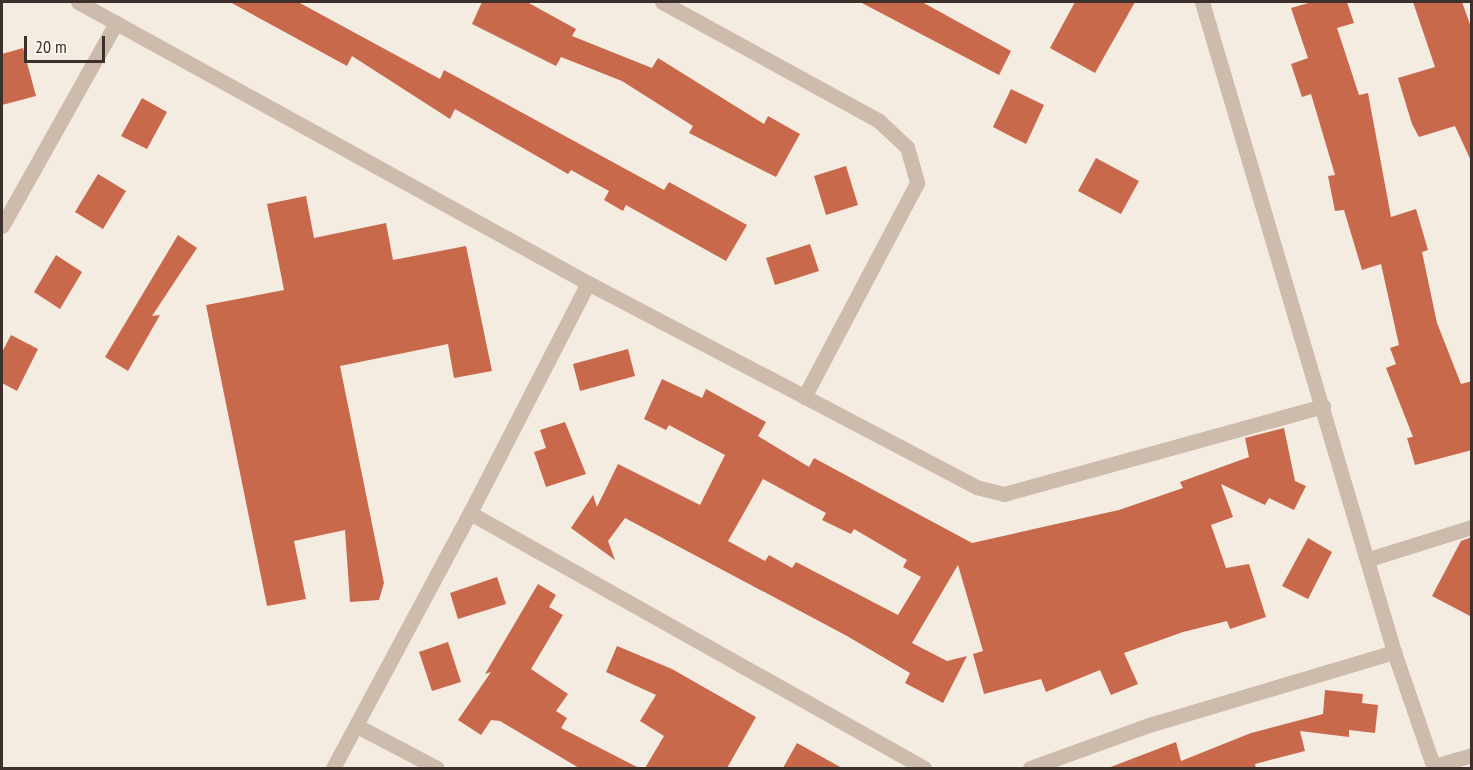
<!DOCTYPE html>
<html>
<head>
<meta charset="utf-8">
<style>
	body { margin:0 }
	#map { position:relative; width:1473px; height:770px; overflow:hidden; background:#f4ebe1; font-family:"PT Sans Narrow",sans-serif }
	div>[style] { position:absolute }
	.building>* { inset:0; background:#c8694b }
	.street>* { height:15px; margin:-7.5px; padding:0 7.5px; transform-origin:7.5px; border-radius:7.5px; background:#cdbbac }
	span { translate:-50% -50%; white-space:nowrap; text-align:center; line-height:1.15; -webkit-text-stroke:6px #fbf5ee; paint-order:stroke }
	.frame { position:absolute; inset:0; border:3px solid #3b302b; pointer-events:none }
	.scale { position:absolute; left:24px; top:36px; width:81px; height:27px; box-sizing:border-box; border:3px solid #3b302b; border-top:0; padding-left:8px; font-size:18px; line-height:21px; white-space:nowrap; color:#3b302b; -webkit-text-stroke:4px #fbf5ee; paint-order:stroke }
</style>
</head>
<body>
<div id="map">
	<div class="building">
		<div style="clip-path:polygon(230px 2px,298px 2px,440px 79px,444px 70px,664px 190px,669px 182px,747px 225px,726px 261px,626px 205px,623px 211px,604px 200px,609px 191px,571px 170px,568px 174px,455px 109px,450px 119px,352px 56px,347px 66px)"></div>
		<div style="clip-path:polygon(482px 2px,527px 2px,576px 29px,572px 36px,652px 68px,658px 58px,764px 124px,768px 116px,800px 134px,776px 177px,689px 133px,693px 126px,622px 81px,561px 57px,556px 66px,472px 24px)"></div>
		<div style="clip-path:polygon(860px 2px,922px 2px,1011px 51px,999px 75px)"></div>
		<div style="clip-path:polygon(1075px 2px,1135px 2px,1095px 73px,1050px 48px)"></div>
		<div style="clip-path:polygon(1312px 2px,1347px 2px,1354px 23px,1337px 28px,1359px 95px,1368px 93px,1391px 217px,1416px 209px,1428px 250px,1422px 252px,1437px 323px,1461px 384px,1472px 381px,1472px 450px,1415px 465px,1407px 438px,1413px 437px,1386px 368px,1396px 364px,1390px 348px,1399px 345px,1381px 264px,1362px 270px,1344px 210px,1335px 211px,1328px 176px,1335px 175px,1311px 94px,1302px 97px,1291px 64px,1308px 58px,1291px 8px)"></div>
		<div style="clip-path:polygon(1413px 2px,1462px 2px,1472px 30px,1472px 163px,1455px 126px,1419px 137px,1412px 124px,1398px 78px,1435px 67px)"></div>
		<div style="clip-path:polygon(23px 48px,36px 96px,2px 105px,2px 54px)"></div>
		<div style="clip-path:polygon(1011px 89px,1044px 105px,1026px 144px,993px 127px)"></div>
		<div style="clip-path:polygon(142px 98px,167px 112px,147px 149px,121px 136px)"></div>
		<div style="clip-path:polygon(1096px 158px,1139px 181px,1121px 214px,1078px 191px)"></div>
		<div style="clip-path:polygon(846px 166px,858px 205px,826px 215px,814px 176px)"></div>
		<div style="clip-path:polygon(98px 174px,126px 191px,103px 229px,75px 212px)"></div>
		<div style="clip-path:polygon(306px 196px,314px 238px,386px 223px,393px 260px,466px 246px,492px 371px,454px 378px,448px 344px,340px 366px,384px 583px,379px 600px,350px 602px,345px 530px,294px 541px,306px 599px,267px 606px,206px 305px,284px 290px,267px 204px)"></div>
		<div style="clip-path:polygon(178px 235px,197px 248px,152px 316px,160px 315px,128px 371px,105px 357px)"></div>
		<div style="clip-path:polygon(810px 244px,819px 271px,775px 285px,766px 258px)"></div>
		<div style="clip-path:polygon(56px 255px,82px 272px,60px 309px,34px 292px)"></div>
		<div style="clip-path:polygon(11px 335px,38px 349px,17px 391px,2px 383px,2px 352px)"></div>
		<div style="clip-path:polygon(628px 349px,635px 376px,580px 391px,573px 364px)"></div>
		<div style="clip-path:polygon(evenodd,662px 379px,702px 398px,706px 389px,766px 422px,758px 436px,809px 467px,814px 458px,972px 543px,1119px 510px,1183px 488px,1180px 482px,1249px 457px,1245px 438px,1284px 428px,1295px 481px,1306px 486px,1294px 510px,1269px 498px,1265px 505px,1221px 484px,1233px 517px,1211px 525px,1226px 568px,1249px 564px,1266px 617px,1230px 629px,1227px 621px,1183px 632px,1124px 653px,1138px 684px,1111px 695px,1100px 670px,1046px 692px,1041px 679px,984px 694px,973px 654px,983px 651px,958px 565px,912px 643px,947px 661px,967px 656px,943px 703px,905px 683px,910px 673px,847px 636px,625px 518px,608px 541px,615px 560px,571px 528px,593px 495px,597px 507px,618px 464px,700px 505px,725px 455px,669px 425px,666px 430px,644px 419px,662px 379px,763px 479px,826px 513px,822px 520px,851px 534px,854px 529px,907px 560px,903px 567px,921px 577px,898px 615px,796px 562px,792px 568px,769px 555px,765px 561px,728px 541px,763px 479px)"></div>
		<div style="clip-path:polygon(565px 422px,586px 474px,546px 487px,534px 452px,546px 448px,540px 430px)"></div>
		<div style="clip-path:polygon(1472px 537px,1472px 617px,1432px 596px,1461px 541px)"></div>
		<div style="clip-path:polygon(1308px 538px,1332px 552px,1308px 599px,1282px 586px)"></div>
		<div style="clip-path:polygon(497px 577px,506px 604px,458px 619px,450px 593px)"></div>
		<div style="clip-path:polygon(538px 584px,556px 595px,549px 607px,563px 615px,531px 669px,568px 694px,556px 711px,567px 718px,561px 728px,639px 768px,579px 768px,500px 721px,491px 720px,481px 735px,458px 720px,491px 672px,485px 674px)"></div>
		<div style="clip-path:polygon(448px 642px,461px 682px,432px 691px,419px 652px)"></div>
		<div style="clip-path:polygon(617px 646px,672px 669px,756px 717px,727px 768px,645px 768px,664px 736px,640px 721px,656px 695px,606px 672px)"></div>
		<div style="clip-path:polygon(1325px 690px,1363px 694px,1362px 703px,1378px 705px,1375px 733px,1349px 730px,1349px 737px,1300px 731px,1305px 751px,1255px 764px,1256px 768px,1108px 768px,1176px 742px,1181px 761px,1251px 733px,1323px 714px)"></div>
		<div style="clip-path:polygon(797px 743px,842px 768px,783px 768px)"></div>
	</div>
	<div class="street">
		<div style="left:78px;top:2px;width:582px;rotate:28.85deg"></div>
		<div style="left:588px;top:283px;width:438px;rotate:27.7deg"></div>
		<div style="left:976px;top:487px;width:29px;rotate:14deg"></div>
		<div style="left:1004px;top:494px;width:331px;rotate:-15.4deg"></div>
		<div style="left:662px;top:2px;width:247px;rotate:28.7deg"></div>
		<div style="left:879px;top:121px;width:38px;rotate:43deg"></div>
		<div style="left:907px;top:147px;width:37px;rotate:74deg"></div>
		<div style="left:917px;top:183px;width:242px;rotate:117.8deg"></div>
		<div style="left:1202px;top:2px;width:678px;rotate:73.54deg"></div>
		<div style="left:1394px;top:652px;width:123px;rotate:71deg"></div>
		<div style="left:2px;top:226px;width:233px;rotate:-60.7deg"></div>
		<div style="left:588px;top:283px;width:259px;rotate:117.2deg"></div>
		<div style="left:470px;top:513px;width:521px;rotate:29.32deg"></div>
		<div style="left:1369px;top:559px;width:108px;rotate:-17.3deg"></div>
		<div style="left:357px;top:726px;width:90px;rotate:27.7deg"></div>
		<div style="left:1434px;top:766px;width:40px;rotate:-16deg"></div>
		<div style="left:333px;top:768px;width:289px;rotate:-61.8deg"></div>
		<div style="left:1030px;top:768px;width:127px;rotate:-19.9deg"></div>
		<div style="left:1149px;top:725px;width:256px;rotate:-16.6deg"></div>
	</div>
	<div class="frame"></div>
	<div class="scale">20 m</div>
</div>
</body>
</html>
